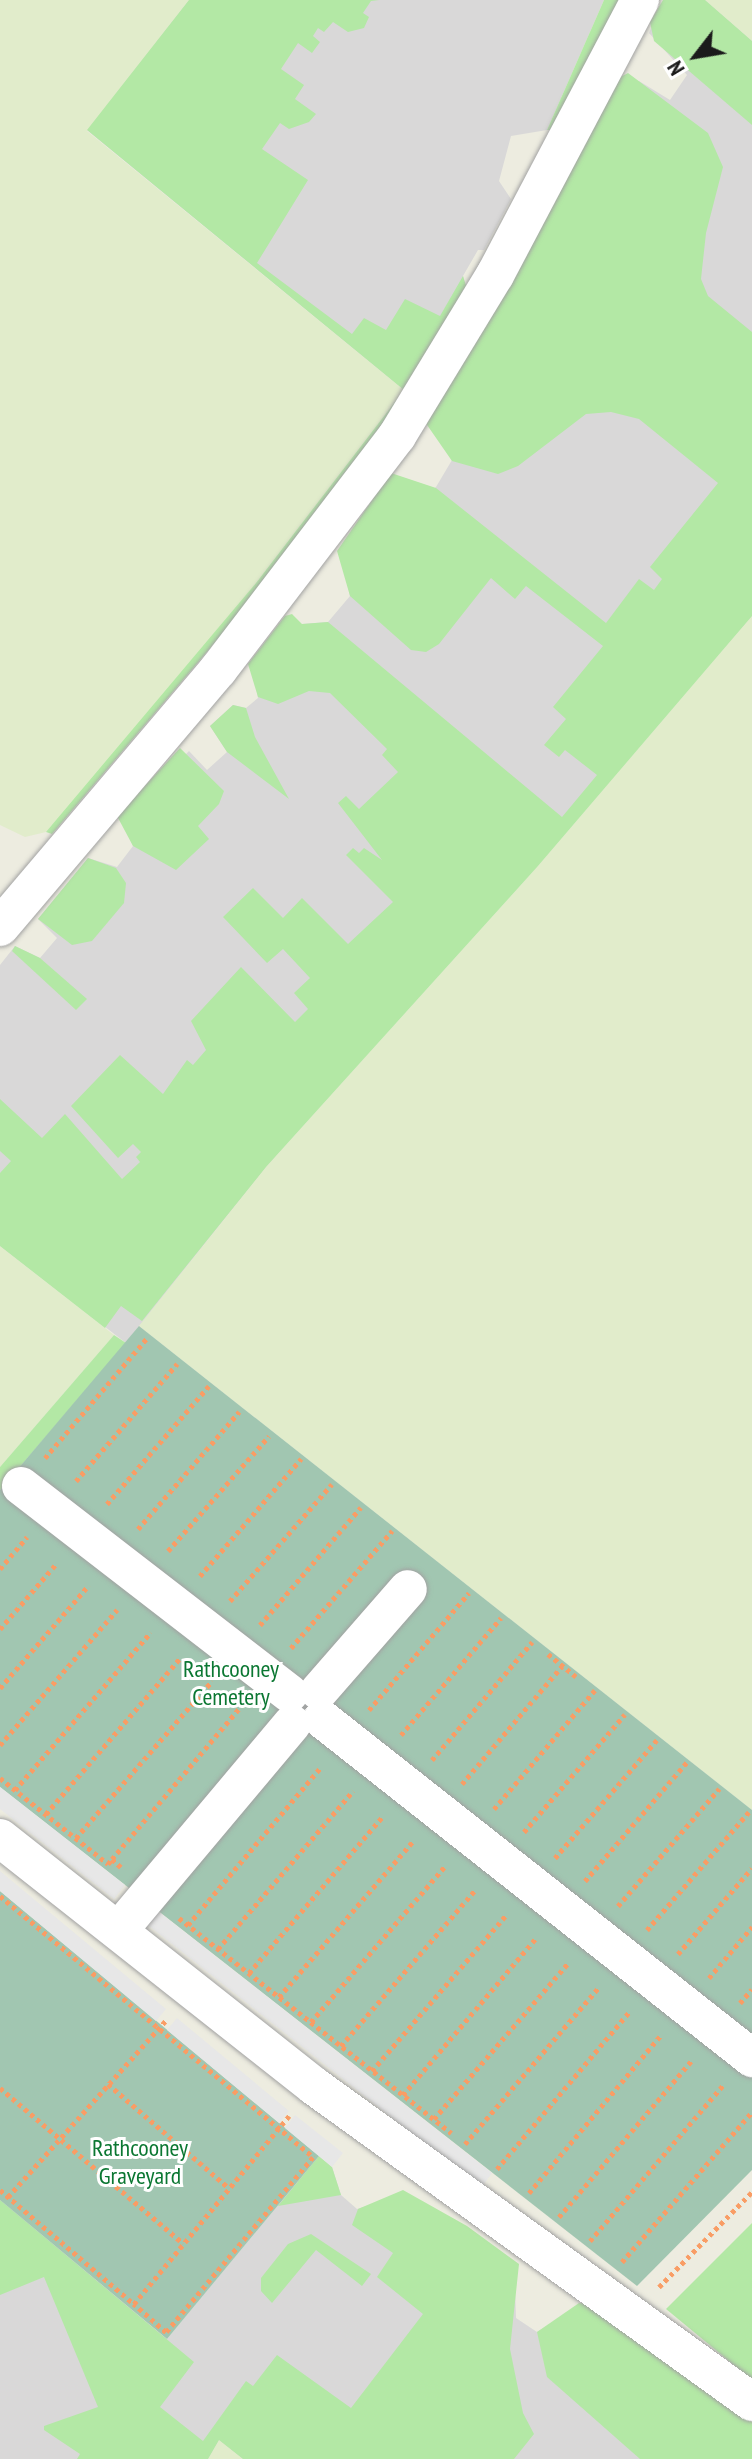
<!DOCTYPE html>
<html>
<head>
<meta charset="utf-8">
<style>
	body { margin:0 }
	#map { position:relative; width:752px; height:2459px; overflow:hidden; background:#edece0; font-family:"PT Sans Narrow",sans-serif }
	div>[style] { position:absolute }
	.residential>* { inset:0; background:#d9d8d8 }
	.farmland>* { inset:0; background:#e1eccb }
	.grass>* { inset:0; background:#b3e8a5 }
	.cemetery>* { inset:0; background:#a1c6b1 }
	.parking>* { inset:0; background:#e7e7e7 }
	.path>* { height:5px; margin-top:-2.5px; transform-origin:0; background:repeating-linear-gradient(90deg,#f99d65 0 4px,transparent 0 8px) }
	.roads { filter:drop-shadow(0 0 2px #a2a2a2) drop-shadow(0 0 2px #a2a2a2) }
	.minor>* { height:38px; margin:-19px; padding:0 19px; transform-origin:19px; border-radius:19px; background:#fff }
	span { translate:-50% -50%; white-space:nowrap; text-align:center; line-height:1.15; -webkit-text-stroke:6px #fff; paint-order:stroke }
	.park-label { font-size:24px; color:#0b7732 }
	.north { position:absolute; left:656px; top:16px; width:80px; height:80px; -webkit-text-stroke:6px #fff; paint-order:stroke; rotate:239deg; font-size:22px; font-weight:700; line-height:32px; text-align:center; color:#1b1b1b }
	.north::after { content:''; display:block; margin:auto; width:28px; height:36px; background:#1b1b1b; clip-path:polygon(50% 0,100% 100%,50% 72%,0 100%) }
</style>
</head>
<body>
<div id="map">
	<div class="residential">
		<div style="clip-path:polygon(189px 0,604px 0,547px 130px,511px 136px,499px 181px,511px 199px,484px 250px,478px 250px,463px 276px,466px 286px,404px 390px,87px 130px)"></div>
		<div style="clip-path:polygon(663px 0,705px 0,752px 41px,752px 616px,266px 1167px,126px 1343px,0 1246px,0 965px,15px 946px,40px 958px,57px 938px,38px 919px,88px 858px,117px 867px,133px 846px,121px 819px,189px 751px,207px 770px,227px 752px,210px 726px,233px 705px,246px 708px,258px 698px,255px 681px,302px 624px,328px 622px,350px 596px,344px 565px,436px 487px,452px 460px,431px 429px,639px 81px,670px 100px,687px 75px,649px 33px)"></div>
		<div style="clip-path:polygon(319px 2156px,332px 2167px,341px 2195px,357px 2209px,391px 2198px,515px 2288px,516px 2318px,537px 2332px,575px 2308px,752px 2459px,243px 2459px,219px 2440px,208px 2459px,0 2459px,0 2200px,167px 2339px)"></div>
	</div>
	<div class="farmland">
		<div style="clip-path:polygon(0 0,189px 0,87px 131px,404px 390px,256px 583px,121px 748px,46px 832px,25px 837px,0 825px)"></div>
		<div style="clip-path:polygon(705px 0,752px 0,752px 41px)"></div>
		<div style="clip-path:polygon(752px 616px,752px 1810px,139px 1326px,266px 1167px,538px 866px)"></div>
		<div style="clip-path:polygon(0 1246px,114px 1335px,0 1467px)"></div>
		<div style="clip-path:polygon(219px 2440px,243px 2459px,208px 2459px)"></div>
	</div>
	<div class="grass">
		<div style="clip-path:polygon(189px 0,379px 0,371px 1px,363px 13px,369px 17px,364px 28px,348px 32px,333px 22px,324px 32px,318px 28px,313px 36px,320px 42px,312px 53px,298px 43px,281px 69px,304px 85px,295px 99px,316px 114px,309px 122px,289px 129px,280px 123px,262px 149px,308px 180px,257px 263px,352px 334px,364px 318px,386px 330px,405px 299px,440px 316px,463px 276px,466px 286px,405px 389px,411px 394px,262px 587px,52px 834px,46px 832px,256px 583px,404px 390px,87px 130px)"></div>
		<div style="clip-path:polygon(604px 0,619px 0,553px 130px,547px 130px)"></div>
		<div style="clip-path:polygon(663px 0,705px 0,752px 41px,752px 125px,654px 41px,650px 22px)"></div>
		<div style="clip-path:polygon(628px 73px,708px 133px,723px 167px,706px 233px,701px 279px,708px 296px,752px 332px,752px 616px,538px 866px,266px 1167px,142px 1321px,121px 1306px,105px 1328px,0 1246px,0 1173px,11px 1161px,0 1151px,0 1099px,42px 1138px,65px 1114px,122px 1179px,140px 1162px,136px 1157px,141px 1152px,133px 1144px,118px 1158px,71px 1106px,120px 1055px,163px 1094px,187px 1060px,193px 1065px,206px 1050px,191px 1021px,241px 967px,295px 1022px,308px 1009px,294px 993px,310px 978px,283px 949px,267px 963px,223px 917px,253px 888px,283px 918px,302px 898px,348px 944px,393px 902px,346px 855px,353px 848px,359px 853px,364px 848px,382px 860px,338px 803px,346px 796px,359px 809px,398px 772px,382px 755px,387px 749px,330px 693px,309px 691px,278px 704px,258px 697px,248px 664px,285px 616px,292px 614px,302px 624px,328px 622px,562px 817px,597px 775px,565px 750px,559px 757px,544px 745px,566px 719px,553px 707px,603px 646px,526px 586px,515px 599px,491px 578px,439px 644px,426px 652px,411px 650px,350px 596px,337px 551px,391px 473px,436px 488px,606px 623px,639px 579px,654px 590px,662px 579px,650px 567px,718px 483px,639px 419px,611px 412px,586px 414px,518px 466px,498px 474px,452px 461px,425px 422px,615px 80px)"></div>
		<div style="clip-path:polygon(233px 705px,246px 708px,255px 737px,289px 799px,227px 752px,210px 726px)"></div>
		<div style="clip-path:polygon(180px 748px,224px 791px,219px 804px,198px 826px,209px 839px,176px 870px,133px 846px,117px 816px)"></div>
		<div style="clip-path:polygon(88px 858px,116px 868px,126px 883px,124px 903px,92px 941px,72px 945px,38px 919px)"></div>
		<div style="clip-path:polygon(15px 946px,40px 958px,87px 999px,76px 1010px,12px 951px)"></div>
		<div style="clip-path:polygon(114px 1335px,126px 1343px,0 1490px,0 1467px)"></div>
		<div style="clip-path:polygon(319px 2156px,332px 2167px,341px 2195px,278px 2206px)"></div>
		<div style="clip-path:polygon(403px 2190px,467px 2226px,519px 2264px,510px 2349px,523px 2413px,534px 2434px,514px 2459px,243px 2459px,219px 2440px,208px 2459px,77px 2459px,80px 2454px,44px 2430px,44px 2426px,98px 2407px,44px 2277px,0 2295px,0 2200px,194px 2362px,160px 2407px,203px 2441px,246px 2381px,253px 2386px,277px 2355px,351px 2408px,423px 2314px,377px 2277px,393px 2253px,352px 2225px,358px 2209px)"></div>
		<div style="clip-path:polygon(752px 2223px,752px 2380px,666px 2309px)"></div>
		<div style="clip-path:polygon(311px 2234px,371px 2274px,362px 2286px,316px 2250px,272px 2303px,261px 2291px,261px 2278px,288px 2244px)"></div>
		<div style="clip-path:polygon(579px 2303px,589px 2304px,752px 2422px,752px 2459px,640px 2459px,547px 2377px,537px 2332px)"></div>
	</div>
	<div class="cemetery">
		<div style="clip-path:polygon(139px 1326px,752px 1810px,752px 2170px,637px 2286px,0 1787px,0 1490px)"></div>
		<div style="clip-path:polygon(0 1891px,319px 2156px,167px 2339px,0 2200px)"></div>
	</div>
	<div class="parking">
		<div style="clip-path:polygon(0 1787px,125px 1885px,114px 1899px,0 1809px)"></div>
		<div style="clip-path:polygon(0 1871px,166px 2009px,156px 2021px,0 1891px)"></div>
		<div style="clip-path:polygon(149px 1904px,492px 2173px,481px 2188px,139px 1918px)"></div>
		<div style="clip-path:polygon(177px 2018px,289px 2111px,279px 2123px,167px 2030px)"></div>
		<div style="clip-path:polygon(295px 2115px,343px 2153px,332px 2167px,285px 2128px)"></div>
	</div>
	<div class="path">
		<div style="left:45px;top:1458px;width:157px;rotate:-49.6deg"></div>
		<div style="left:76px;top:1481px;width:155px;rotate:-49.2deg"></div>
		<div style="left:107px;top:1504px;width:156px;rotate:-49.2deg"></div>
		<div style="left:138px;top:1529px;width:155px;rotate:-49.2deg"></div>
		<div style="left:168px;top:1551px;width:153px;rotate:-48.7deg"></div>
		<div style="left:0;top:1569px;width:42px;rotate:-49.8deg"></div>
		<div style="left:200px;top:1576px;width:155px;rotate:-49.2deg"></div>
		<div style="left:230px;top:1601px;width:155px;rotate:-48.9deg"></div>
		<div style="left:260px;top:1625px;width:155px;rotate:-49.4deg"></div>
		<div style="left:0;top:1629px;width:87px;rotate:-49.2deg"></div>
		<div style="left:291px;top:1648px;width:155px;rotate:-49.2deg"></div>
		<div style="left:548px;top:1654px;width:36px;rotate:39deg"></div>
		<div style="left:0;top:1688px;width:136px;rotate:-49.2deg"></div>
		<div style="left:369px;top:1710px;width:154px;rotate:-49.5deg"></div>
		<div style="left:401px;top:1735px;width:154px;rotate:-49.5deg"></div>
		<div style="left:0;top:1745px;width:179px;rotate:-49.1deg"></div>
		<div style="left:432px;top:1760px;width:155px;rotate:-49.7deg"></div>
		<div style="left:0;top:1778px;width:138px;rotate:38.5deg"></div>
		<div style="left:108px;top:1864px;width:6px;rotate:-51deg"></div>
		<div style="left:112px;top:1859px;width:12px;rotate:42deg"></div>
		<div style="left:462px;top:1784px;width:155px;rotate:-49.7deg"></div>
		<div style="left:15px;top:1790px;width:208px;rotate:-49.3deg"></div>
		<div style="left:494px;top:1809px;width:156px;rotate:-49.7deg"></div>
		<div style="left:46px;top:1814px;width:207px;rotate:-49.3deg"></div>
		<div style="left:524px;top:1832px;width:155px;rotate:-49.4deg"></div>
		<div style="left:76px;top:1838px;width:208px;rotate:-49.1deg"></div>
		<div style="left:555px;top:1858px;width:156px;rotate:-49.2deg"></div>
		<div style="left:112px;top:1859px;width:203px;rotate:-49.8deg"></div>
		<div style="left:585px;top:1881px;width:157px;rotate:-49.4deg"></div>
		<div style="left:0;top:1896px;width:408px;rotate:39.8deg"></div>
		<div style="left:313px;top:2157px;width:229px;rotate:130deg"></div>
		<div style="left:166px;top:2332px;width:43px;rotate:-138.8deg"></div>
		<div style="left:618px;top:1906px;width:155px;rotate:-49.2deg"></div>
		<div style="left:179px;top:1918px;width:347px;rotate:38.3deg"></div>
		<div style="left:188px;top:1925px;width:207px;rotate:-49.9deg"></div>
		<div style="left:647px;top:1930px;width:156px;rotate:-49.2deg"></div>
		<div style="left:218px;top:1949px;width:208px;rotate:-49.5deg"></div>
		<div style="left:678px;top:1954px;width:113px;rotate:-49.3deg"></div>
		<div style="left:249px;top:1973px;width:206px;rotate:-49.5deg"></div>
		<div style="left:709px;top:1978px;width:67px;rotate:-49.9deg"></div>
		<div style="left:279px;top:1997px;width:207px;rotate:-49.3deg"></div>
		<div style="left:740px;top:2003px;width:18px;rotate:-49deg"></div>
		<div style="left:311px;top:2022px;width:207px;rotate:-49.3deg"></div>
		<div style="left:341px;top:2046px;width:207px;rotate:-49.3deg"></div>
		<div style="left:372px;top:2071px;width:207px;rotate:-49.3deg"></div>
		<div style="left:108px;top:2084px;width:160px;rotate:40.7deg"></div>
		<div style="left:0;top:2088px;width:240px;rotate:40.3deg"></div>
		<div style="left:403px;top:2095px;width:207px;rotate:-49.7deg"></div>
		<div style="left:434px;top:2119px;width:207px;rotate:-49.3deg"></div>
		<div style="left:465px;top:2144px;width:206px;rotate:-49.5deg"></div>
		<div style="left:497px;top:2169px;width:207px;rotate:-49.9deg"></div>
		<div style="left:0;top:2190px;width:176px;rotate:40.4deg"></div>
		<div style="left:134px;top:2304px;width:244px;rotate:-50.5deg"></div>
		<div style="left:529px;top:2193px;width:206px;rotate:-50.1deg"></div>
		<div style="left:8px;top:2197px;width:239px;rotate:-48.2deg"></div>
		<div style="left:559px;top:2217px;width:206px;rotate:-49.7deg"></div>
		<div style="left:590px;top:2241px;width:206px;rotate:-49.5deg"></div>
		<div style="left:622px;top:2262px;width:198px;rotate:-49.1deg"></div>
		<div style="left:659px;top:2287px;width:133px;rotate:-45.6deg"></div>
	</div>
	<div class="roads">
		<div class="minor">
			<div style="left:0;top:927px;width:337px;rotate:-49.7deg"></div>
			<div style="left:218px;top:670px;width:295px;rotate:-52.6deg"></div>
			<div style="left:397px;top:436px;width:188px;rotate:-58.7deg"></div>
			<div style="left:495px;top:275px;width:311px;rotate:-62.2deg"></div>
			<div style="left:21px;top:1486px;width:339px;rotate:37.7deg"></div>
			<div style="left:319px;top:1691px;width:135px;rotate:-48.9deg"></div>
			<div style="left:322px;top:1719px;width:548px;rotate:38.25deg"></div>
			<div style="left:0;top:1838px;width:400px;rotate:38.3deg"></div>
			<div style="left:314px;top:2086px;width:540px;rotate:35.81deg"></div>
			<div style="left:119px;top:1930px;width:269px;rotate:-50deg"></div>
		</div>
	</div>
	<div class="park-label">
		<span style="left:231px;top:1683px">Rathcooney<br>Cemetery</span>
		<span style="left:140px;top:2162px">Rathcooney<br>Graveyard</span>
	</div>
	<div class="north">N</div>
</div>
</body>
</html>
